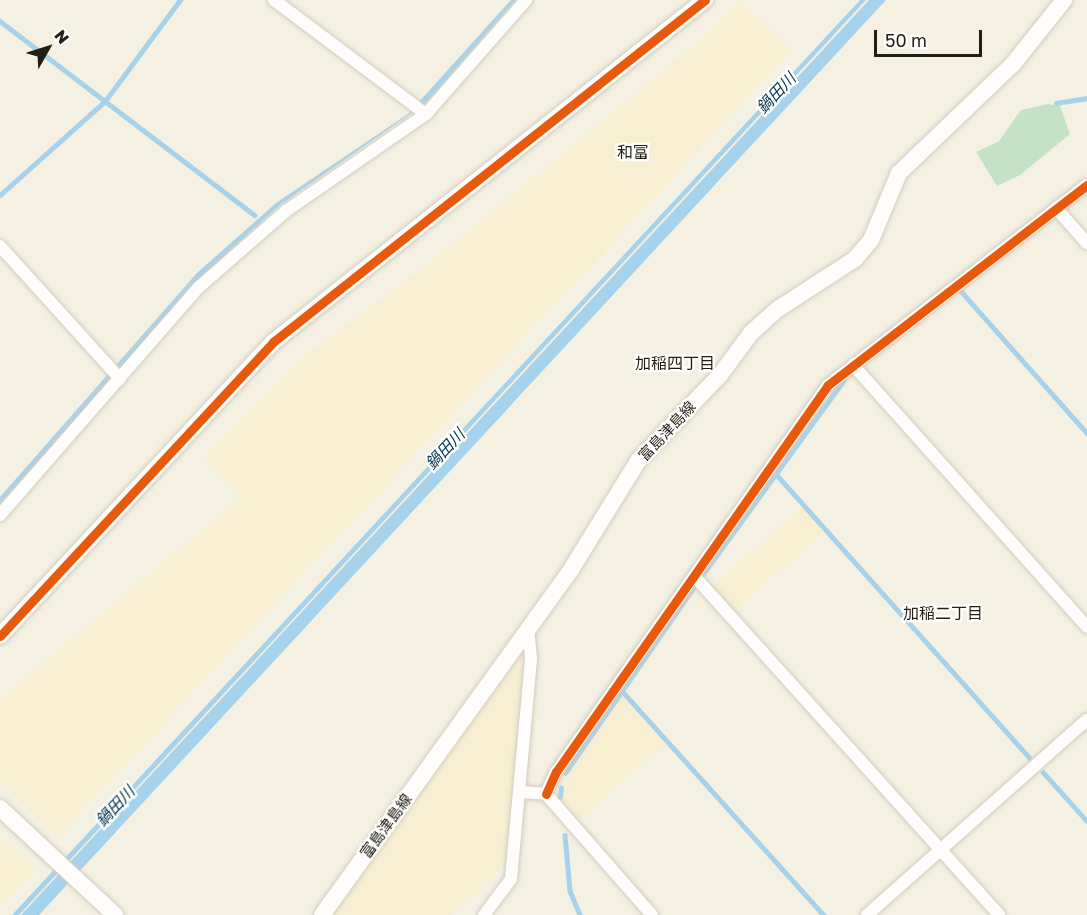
<!DOCTYPE html>
<html>
<head>
<meta charset="utf-8">
<style>
	body { margin:0 }
	#map { position:relative; width:1087px; height:915px; overflow:hidden; background:#f5f1e2; font-family:"Golos Text","Noto Sans JP",sans-serif }
	div>[style] { position:absolute }
	.built>* { inset:0; background:#f8efd2 }
	.green>* { inset:0; background:#c4e3c4 }
	.water>* { inset:0; background:#a7d2ec }
	.stream>* { height:4.5px; margin:-2.25px; padding:0 2.25px; transform-origin:2.25px; border-radius:2.25px; background:#a7d2ec }
	.roads { filter:drop-shadow(0 0 2px #d1cdc0) drop-shadow(0 0 2px #d1cdc0) }
	.street>* { height:12px; margin:-6px; padding:0 6px; transform-origin:6px; border-radius:6px; background:#fefdfb }
	.secondary>* { height:16px; margin:-8px; padding:0 8px; transform-origin:8px; border-radius:8px; background:#fefdfb }
	.cycleway>* { height:9px; margin:-4.5px; padding:0 4.5px; transform-origin:4.5px; border-radius:4.5px; background:#e8590c }
	span { translate:-50% -50%; white-space:nowrap; text-align:center; line-height:1.15; -webkit-text-stroke:4.5px #fff; paint-order:stroke }
	.street-label { font-size:15px; color:#221f12 }
	.water-label { font-size:16px; color:#00334f; font-style:italic }
	.neighbourhood-label { font-size:16px; color:#221f12 }
	.north { position:absolute; left:18px; top:18px; width:60px; height:60px; -webkit-text-stroke:4px #fff; paint-order:stroke; rotate:51deg; font-size:16px; font-weight:700; line-height:24px; text-align:center; color:#221f12 }
	.north::after { content:''; display:block; margin:auto; width:21px; height:27px; background:#221f12; clip-path:polygon(50% 0,100% 100%,50% 72%,0 100%) }
	.scale { position:absolute; left:874px; top:30px; width:108px; height:27px; box-sizing:border-box; border:3px solid #221f12; border-top:0; padding-left:8px; font-size:18px; line-height:21px; white-space:nowrap; color:#221f12; -webkit-text-stroke:4px #fff; paint-order:stroke }
</style>
</head>
<body>
<div id="map">
	<div class="built">
		<div style="clip-path:polygon(740px 0,793px 49px,57px 838px,0 782px,0 699px,241px 497px,204px 458px,303px 357px,419px 271px,715px 28px)"></div>
		<div style="clip-path:polygon(803px 506px,825px 531px,734px 611px,712px 586px)"></div>
		<div style="clip-path:polygon(518px 654px,527px 661px,508px 861px,451px 915px,328px 915px)"></div>
		<div style="clip-path:polygon(623px 694px,666px 743px,579px 820px,562px 798px,567px 774px)"></div>
		<div style="clip-path:polygon(0 836px,36px 869px,0 903px)"></div>
	</div>
	<div class="green">
		<div style="clip-path:polygon(1048px 104px,1060px 106px,1070px 134px,1020px 175px,997px 186px,976px 152px,999px 141px,1021px 110px)"></div>
	</div>
	<div class="water">
		<div style="clip-path:polygon(511px 0,516px 0,426px 103px,280px 205px,201px 277px,0 504px,0 497px,197px 273px,276px 203px,408px 114px)"></div>
		<div style="clip-path:polygon(860px 0,866px 0,19px 915px,12px 915px)"></div>
		<div style="clip-path:polygon(869px 0,886px 0,39px 915px,21px 915px)"></div>
	</div>
	<div class="stream">
		<div style="left:0;top:21px;width:320px;rotate:37.3deg"></div>
		<div style="left:1056px;top:103px;width:31px;rotate:-9deg"></div>
		<div style="left:0;top:195px;width:141px;rotate:-41.8deg"></div>
		<div style="left:105px;top:101px;width:126px;rotate:-53.4deg"></div>
		<div style="left:960px;top:290px;width:191px;rotate:48.4deg"></div>
		<div style="left:776px;top:474px;width:380px;rotate:48.2deg"></div>
		<div style="left:703px;top:574px;width:240px;rotate:-54deg"></div>
		<div style="left:623px;top:692px;width:300px;rotate:48deg"></div>
		<div style="left:1043px;top:772px;width:66px;rotate:48.1deg"></div>
		<div style="left:565px;top:773px;width:226px;rotate:-55.3deg"></div>
		<div style="left:560px;top:797px;width:9px;rotate:-84deg"></div>
		<div style="left:565px;top:835px;width:56px;rotate:84.9deg"></div>
		<div style="left:570px;top:891px;width:26px;rotate:67deg"></div>
	</div>
	<div class="roads">
		<div class="street">
			<div style="left:274px;top:0;width:190px;rotate:36.9deg"></div>
			<div style="left:1056px;top:208px;width:47px;rotate:48.5deg"></div>
			<div style="left:0;top:246px;width:179px;rotate:47.9deg"></div>
			<div style="left:853px;top:365px;width:351px;rotate:48.2deg"></div>
			<div style="left:0;top:515px;width:303px;rotate:-48.9deg"></div>
			<div style="left:199px;top:287px;width:116px;rotate:-41.1deg"></div>
			<div style="left:286px;top:211px;width:170px;rotate:-34.7deg"></div>
			<div style="left:426px;top:114px;width:152px;rotate:-48.7deg"></div>
			<div style="left:696px;top:578px;width:453px;rotate:48deg"></div>
			<div style="left:520px;top:792px;width:26px;rotate:4deg"></div>
			<div style="left:546px;top:794px;width:161px;rotate:48.8deg"></div>
			<div style="left:546px;top:794px;width:24px;rotate:-66deg"></div>
			<div style="left:556px;top:772px;width:473px;rotate:-54.9deg"></div>
			<div style="left:828px;top:385px;width:327px;rotate:-37.7deg"></div>
			<div style="left:484px;top:915px;width:45px;rotate:-53.1deg"></div>
			<div style="left:511px;top:879px;width:222px;rotate:-84.8deg"></div>
			<div style="left:531px;top:658px;width:28px;rotate:-96deg"></div>
			<div style="left:867px;top:915px;width:294px;rotate:-41.6deg"></div>
		</div>
		<div class="secondary">
			<div style="left:0;top:636px;width:401px;rotate:-47.1deg"></div>
			<div style="left:273px;top:342px;width:551px;rotate:-38.37deg"></div>
			<div style="left:0;top:808px;width:157px;rotate:42.9deg"></div>
			<div style="left:322px;top:915px;width:428px;rotate:-54.2deg"></div>
			<div style="left:572px;top:568px;width:126px;rotate:-58.3deg"></div>
			<div style="left:638px;top:461px;width:119px;rotate:-46.4deg"></div>
			<div style="left:720px;top:375px;width:52px;rotate:-53.6deg"></div>
			<div style="left:751px;top:333px;width:36px;rotate:-42deg"></div>
			<div style="left:778px;top:309px;width:92px;rotate:-33deg"></div>
			<div style="left:855px;top:259px;width:25px;rotate:-50deg"></div>
			<div style="left:871px;top:240px;width:73px;rotate:-67.3deg"></div>
			<div style="left:899px;top:173px;width:158px;rotate:-43.7deg"></div>
			<div style="left:1013px;top:64px;width:82px;rotate:-51.4deg"></div>
		</div>
	</div>
	<div class="cycleway">
		<div style="left:0;top:636px;width:401px;rotate:-47.1deg"></div>
		<div style="left:273px;top:342px;width:551px;rotate:-38.37deg"></div>
		<div style="left:546px;top:794px;width:24px;rotate:-66deg"></div>
		<div style="left:556px;top:772px;width:473px;rotate:-54.9deg"></div>
		<div style="left:828px;top:385px;width:327px;rotate:-37.7deg"></div>
	</div>
	<div class="street-label">
		<span style="left:667px;top:431px;rotate:-47deg">富島津島線</span>
		<span style="left:386px;top:826px;rotate:-54deg">富島津島線</span>
	</div>
	<div class="water-label">
		<span style="left:776px;top:93px;rotate:-47deg">鍋田川</span>
		<span style="left:445px;top:449px;rotate:-47deg">鍋田川</span>
		<span style="left:115px;top:806px;rotate:-47deg">鍋田川</span>
	</div>
	<div class="neighbourhood-label">
		<span style="left:633px;top:152px">和富</span>
		<span style="left:675px;top:363px">加稲四丁目</span>
		<span style="left:943px;top:613px">加稲二丁目</span>
	</div>
	<div class="north">N</div>
	<div class="scale">50 m</div>
</div>
</body>
</html>
